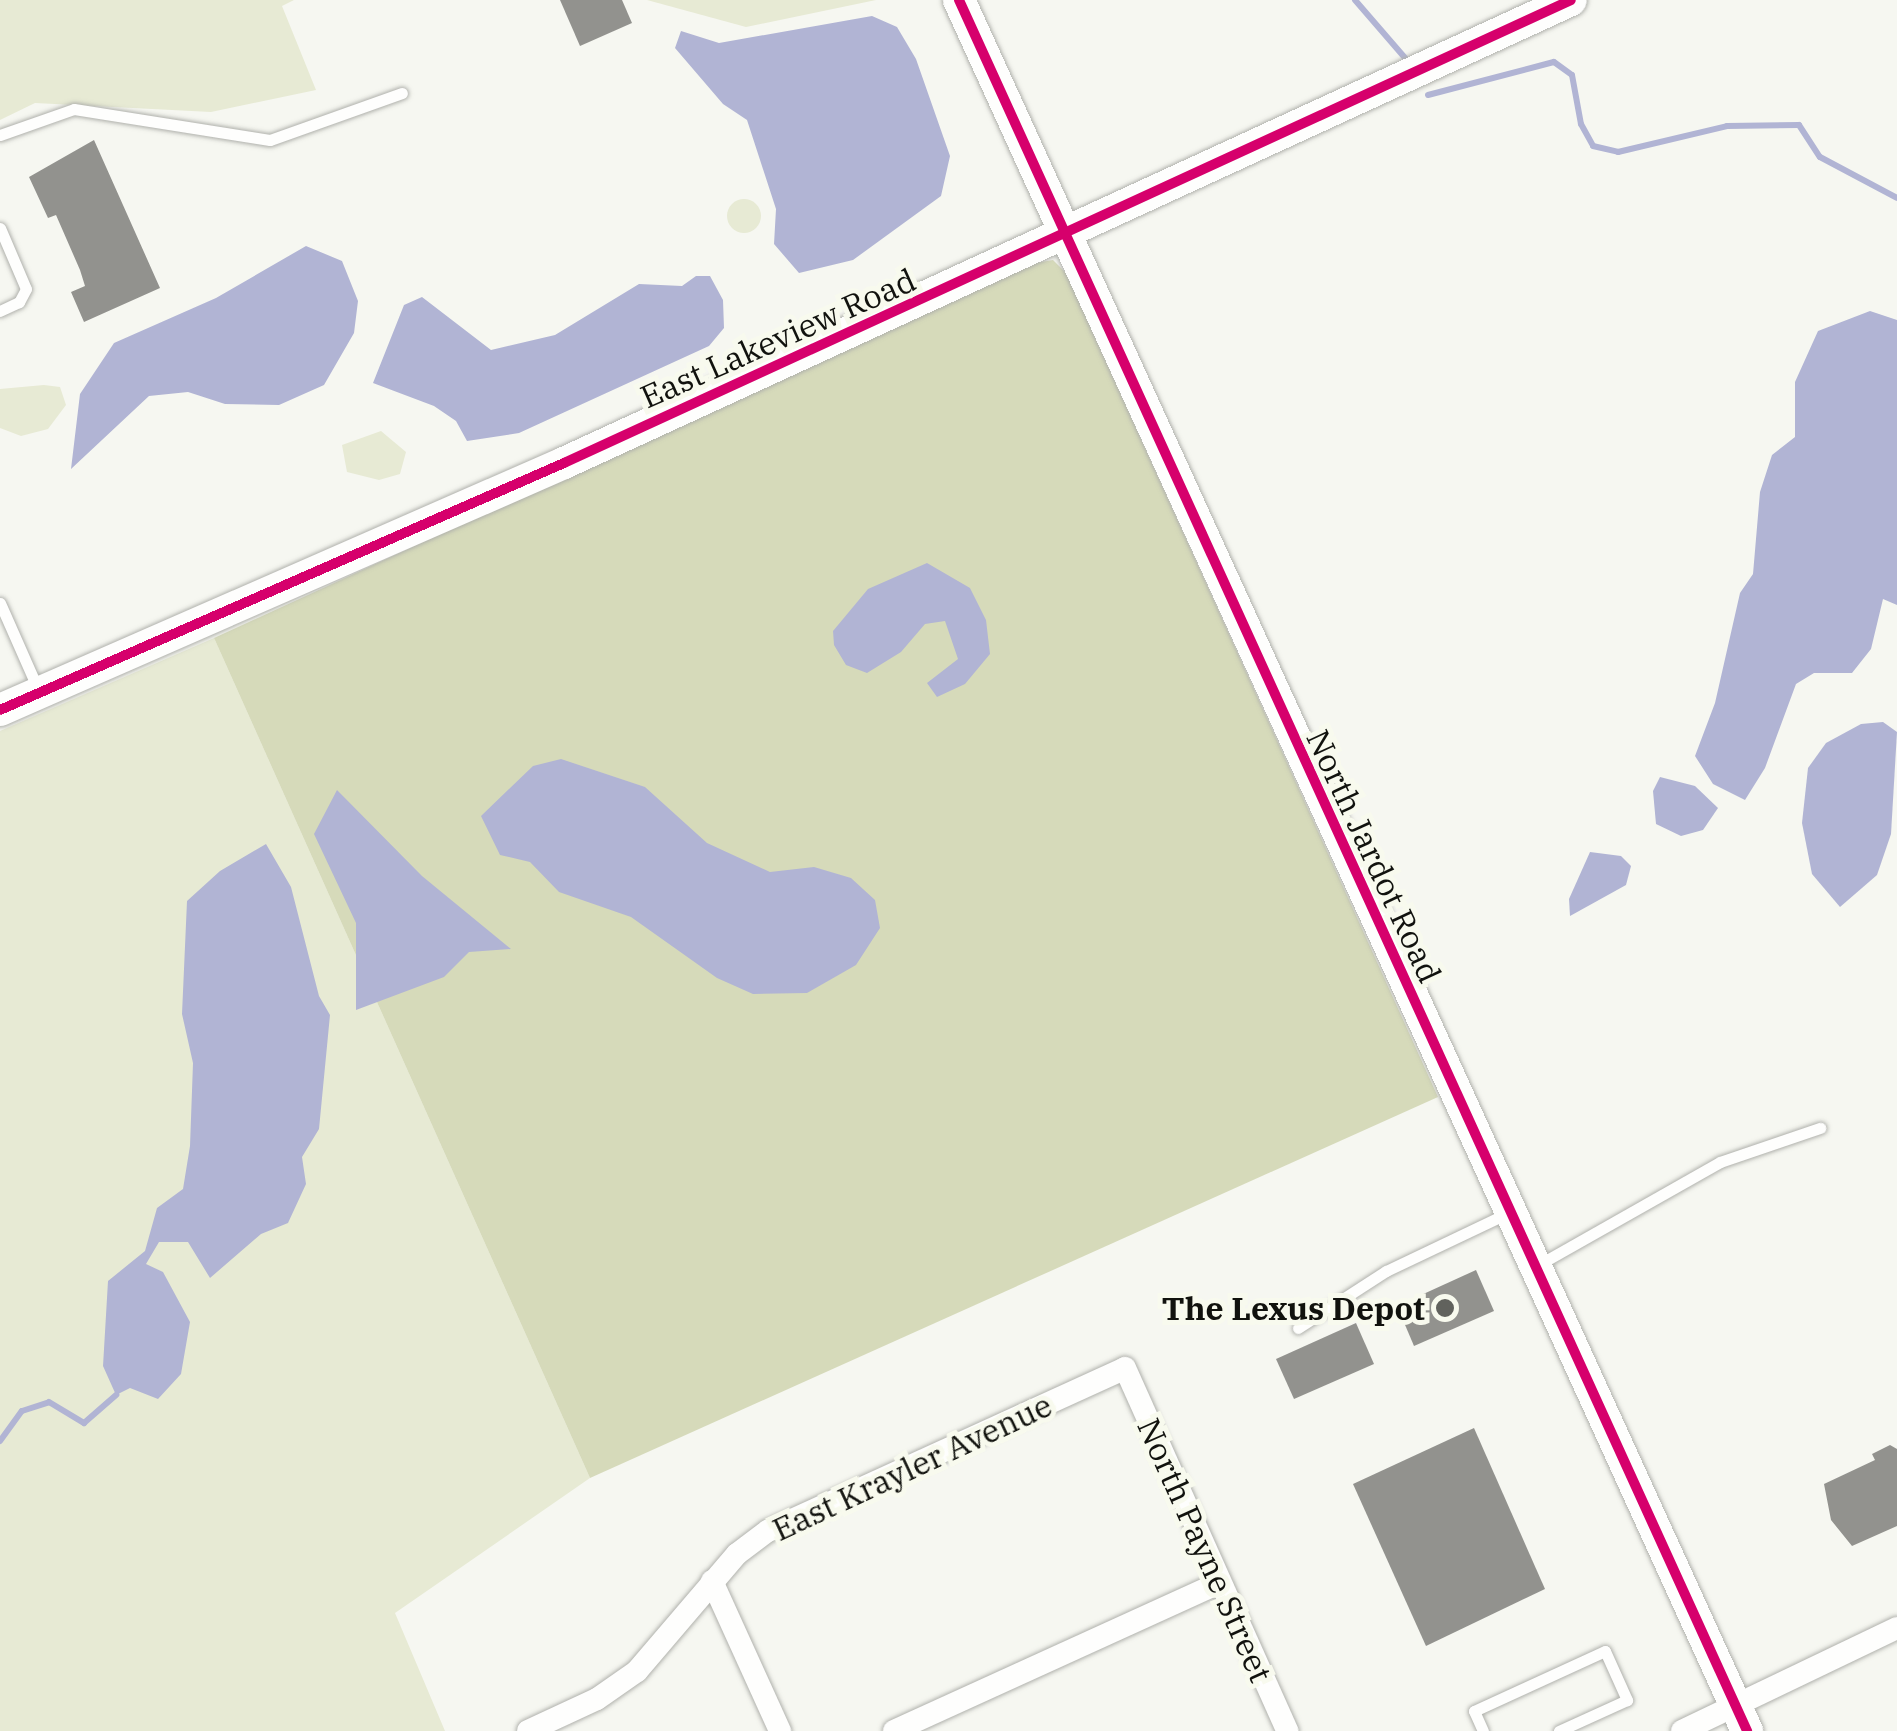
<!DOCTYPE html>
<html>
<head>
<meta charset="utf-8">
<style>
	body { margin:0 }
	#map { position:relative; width:1897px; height:1731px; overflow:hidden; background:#f6f7f1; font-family:"IBM Plex Serif",serif }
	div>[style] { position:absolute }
	.green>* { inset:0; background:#e7ead4 }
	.round { border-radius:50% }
	.forest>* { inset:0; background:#d6daba }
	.water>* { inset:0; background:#b1b4d4 }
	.stream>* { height:6px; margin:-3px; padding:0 3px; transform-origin:3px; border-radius:3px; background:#b1b4d4 }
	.building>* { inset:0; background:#92928e }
	.roads { filter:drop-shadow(0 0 2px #b0b1ac) drop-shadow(0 0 2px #b0b1ac) }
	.lane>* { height:11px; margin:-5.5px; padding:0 5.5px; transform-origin:5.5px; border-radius:5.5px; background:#fefefd }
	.street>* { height:22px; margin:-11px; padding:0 11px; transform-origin:11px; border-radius:11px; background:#fefefd }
	.secondary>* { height:32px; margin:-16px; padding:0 16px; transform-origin:16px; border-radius:16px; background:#fefefd }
	.cycleway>* { height:10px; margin:-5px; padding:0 5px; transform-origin:5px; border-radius:5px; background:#d6006c }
	.dots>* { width:28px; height:28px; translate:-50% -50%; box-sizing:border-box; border:5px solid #f8faee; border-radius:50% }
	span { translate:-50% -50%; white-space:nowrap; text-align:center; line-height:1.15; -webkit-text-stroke:10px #f8faee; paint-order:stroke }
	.street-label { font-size:32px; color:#11120e }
	.poi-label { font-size:32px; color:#11120e; font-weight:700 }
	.right { translate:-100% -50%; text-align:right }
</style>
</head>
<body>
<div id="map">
	<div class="green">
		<div style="clip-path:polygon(0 0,294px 0,282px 6px,316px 90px,211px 112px,35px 103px,0 120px)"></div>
		<div style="clip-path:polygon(647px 0,876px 0,746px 27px)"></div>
		<div class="round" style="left:727px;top:199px;width:34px;height:34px"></div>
		<div style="clip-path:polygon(44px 385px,60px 387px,66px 405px,48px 429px,21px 436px,0 428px,0 389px)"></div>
		<div style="clip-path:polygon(381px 431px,406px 452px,400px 474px,379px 480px,347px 472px,342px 445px)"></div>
		<div style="clip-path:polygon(214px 638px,590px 1478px,395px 1613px,445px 1731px,0 1731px,0 731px)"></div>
	</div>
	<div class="forest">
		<div style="clip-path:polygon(1053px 260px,1066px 273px,1438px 1097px,590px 1478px,214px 638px,1029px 264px)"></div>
	</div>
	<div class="water">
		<div style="clip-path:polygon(872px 16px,897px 27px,916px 59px,950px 156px,941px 196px,853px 260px,799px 273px,774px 244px,776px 209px,747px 120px,723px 104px,675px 48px,681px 31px,719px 43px)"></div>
		<div style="clip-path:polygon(306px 246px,342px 261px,358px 301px,354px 333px,324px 385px,279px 405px,225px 404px,188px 392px,149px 396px,71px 469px,80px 394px,114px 343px,216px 298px)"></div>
		<div style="clip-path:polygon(696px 276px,710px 276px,723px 300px,724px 328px,709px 346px,519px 433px,467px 441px,456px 421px,434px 406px,373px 383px,404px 305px,422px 297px,491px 350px,555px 335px,639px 284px,682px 286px)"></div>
		<div style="clip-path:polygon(1870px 311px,1897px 320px,1897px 605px,1883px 599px,1871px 649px,1852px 673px,1814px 673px,1796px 684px,1765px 768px,1745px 800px,1713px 784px,1695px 756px,1715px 703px,1740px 593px,1753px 574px,1760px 492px,1772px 455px,1795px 437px,1795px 382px,1818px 331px)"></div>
		<div style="clip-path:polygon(927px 563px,970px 588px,986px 620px,990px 654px,965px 684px,937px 697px,927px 683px,958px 659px,945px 621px,925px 624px,901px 652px,867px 673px,846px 665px,834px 645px,833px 631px,868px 589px)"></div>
		<div style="clip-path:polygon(1883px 722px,1897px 732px,1891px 834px,1877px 875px,1840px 907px,1812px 874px,1802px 823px,1808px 768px,1826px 743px,1861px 724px)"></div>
		<div style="clip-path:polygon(561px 759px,645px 787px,707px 843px,770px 872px,814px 867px,851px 878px,875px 900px,880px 928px,856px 965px,807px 993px,753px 994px,717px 978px,631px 917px,559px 892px,530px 862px,500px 855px,481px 816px,533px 766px)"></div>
		<div style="clip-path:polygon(1660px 777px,1695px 786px,1718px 808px,1703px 830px,1681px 836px,1656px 824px,1653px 791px)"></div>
		<div style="clip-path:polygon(337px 790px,422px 876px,511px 949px,469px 952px,444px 977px,356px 1010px,356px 923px,314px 834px)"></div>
		<div style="clip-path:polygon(266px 844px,291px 887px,319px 996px,330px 1015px,319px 1129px,302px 1157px,306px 1184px,288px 1223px,261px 1234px,210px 1278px,188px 1242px,159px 1242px,146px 1264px,163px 1272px,190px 1322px,181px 1374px,158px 1399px,130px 1388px,116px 1395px,103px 1366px,108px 1281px,145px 1251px,157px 1208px,183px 1189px,190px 1146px,193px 1063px,182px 1014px,187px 901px,220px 871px)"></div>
		<div style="clip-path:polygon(1590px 852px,1621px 856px,1631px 866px,1626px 885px,1570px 916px,1569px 899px)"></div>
	</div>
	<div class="stream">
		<div style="left:1355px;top:0;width:77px;rotate:49.2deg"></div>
		<div style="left:1428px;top:95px;width:130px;rotate:-14.7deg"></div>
		<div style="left:1554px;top:62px;width:22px;rotate:36deg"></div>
		<div style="left:1572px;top:75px;width:50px;rotate:79.6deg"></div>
		<div style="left:1581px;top:124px;width:25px;rotate:61deg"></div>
		<div style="left:1593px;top:146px;width:26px;rotate:13deg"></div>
		<div style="left:1618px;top:152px;width:112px;rotate:-13.4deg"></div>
		<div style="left:1727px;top:126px;width:72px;rotate:-0.8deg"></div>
		<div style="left:1799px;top:125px;width:38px;rotate:57deg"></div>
		<div style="left:1820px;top:157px;width:87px;rotate:28deg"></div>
		<div style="left:0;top:1441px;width:37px;rotate:-54deg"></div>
		<div style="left:22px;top:1411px;width:28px;rotate:-18deg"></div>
		<div style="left:49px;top:1402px;width:41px;rotate:31deg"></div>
		<div style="left:84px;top:1423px;width:43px;rotate:-41.2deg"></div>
	</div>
	<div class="building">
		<div style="clip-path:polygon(560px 0,622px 0,632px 23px,580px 46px)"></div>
		<div style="clip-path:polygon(94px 140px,160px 288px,84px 322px,71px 292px,85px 286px,80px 270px,56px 215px,48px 218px,29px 177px)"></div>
		<div style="clip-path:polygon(1476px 1270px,1494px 1311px,1414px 1346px,1397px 1306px)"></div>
		<div style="clip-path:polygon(1356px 1323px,1374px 1364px,1294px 1399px,1276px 1359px)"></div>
		<div style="clip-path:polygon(1474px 1428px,1545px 1589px,1426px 1646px,1353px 1484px)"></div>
		<div style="clip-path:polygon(1890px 1445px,1897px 1449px,1897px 1526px,1852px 1546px,1831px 1520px,1824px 1484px,1875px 1460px,1872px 1454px)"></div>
	</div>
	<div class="roads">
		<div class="lane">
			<div style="left:0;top:135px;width:78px;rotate:-19.4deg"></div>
			<div style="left:74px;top:109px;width:198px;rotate:9deg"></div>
			<div style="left:270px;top:140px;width:140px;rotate:-19.6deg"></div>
			<div style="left:0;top:228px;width:66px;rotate:66.9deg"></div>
			<div style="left:26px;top:289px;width:15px;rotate:118deg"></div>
			<div style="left:19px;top:302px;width:21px;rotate:155deg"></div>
			<div style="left:0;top:603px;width:94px;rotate:66.2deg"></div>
			<div style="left:1538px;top:1265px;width:209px;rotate:-29.5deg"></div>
			<div style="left:1720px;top:1162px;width:106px;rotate:-18.8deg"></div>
			<div style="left:1298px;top:1328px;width:105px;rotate:-32.9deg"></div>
			<div style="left:1386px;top:1271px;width:133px;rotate:-25.4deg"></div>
			<div style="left:1483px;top:1731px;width:22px;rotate:-114deg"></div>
			<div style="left:1474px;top:1711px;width:144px;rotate:-24.6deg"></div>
			<div style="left:1605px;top:1651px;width:54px;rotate:65.8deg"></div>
			<div style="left:1627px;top:1700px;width:75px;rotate:155.5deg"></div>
		</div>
		<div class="street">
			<div style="left:712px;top:1581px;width:165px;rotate:65.6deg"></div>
			<div style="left:528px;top:1731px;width:76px;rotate:-24.9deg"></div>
			<div style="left:597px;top:1699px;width:49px;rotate:-35deg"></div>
			<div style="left:637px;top:1671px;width:154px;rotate:-49.5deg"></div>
			<div style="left:737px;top:1554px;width:39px;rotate:-37deg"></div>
			<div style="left:768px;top:1531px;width:392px;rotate:-24.5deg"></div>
			<div style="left:1125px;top:1368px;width:398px;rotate:65.9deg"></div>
			<div style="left:894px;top:1731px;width:357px;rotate:-24.5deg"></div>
			<div style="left:1682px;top:1731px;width:238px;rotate:-25.6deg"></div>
		</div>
		<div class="secondary">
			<div style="left:959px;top:0;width:1902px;rotate:65.52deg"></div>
			<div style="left:0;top:710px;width:616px;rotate:-23.65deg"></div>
			<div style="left:564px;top:463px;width:1108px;rotate:-24.69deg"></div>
		</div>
	</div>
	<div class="cycleway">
		<div style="left:959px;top:0;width:1902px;rotate:65.52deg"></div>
		<div style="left:0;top:710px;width:616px;rotate:-23.65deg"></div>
		<div style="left:564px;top:463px;width:1108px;rotate:-24.69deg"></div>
	</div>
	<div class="dots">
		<div style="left:1445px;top:1308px;background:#61625d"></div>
	</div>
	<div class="street-label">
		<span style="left:778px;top:338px;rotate:-24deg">East Lakeview Road</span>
		<span style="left:1374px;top:856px;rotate:65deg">North Jardot Road</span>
		<span style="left:912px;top:1467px;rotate:-25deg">East Krayler Avenue</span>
		<span style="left:1205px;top:1550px;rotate:66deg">North Payne Street</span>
	</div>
	<div class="poi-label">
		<span class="right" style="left:1425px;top:1308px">The Lexus Depot</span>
	</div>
</div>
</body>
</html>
